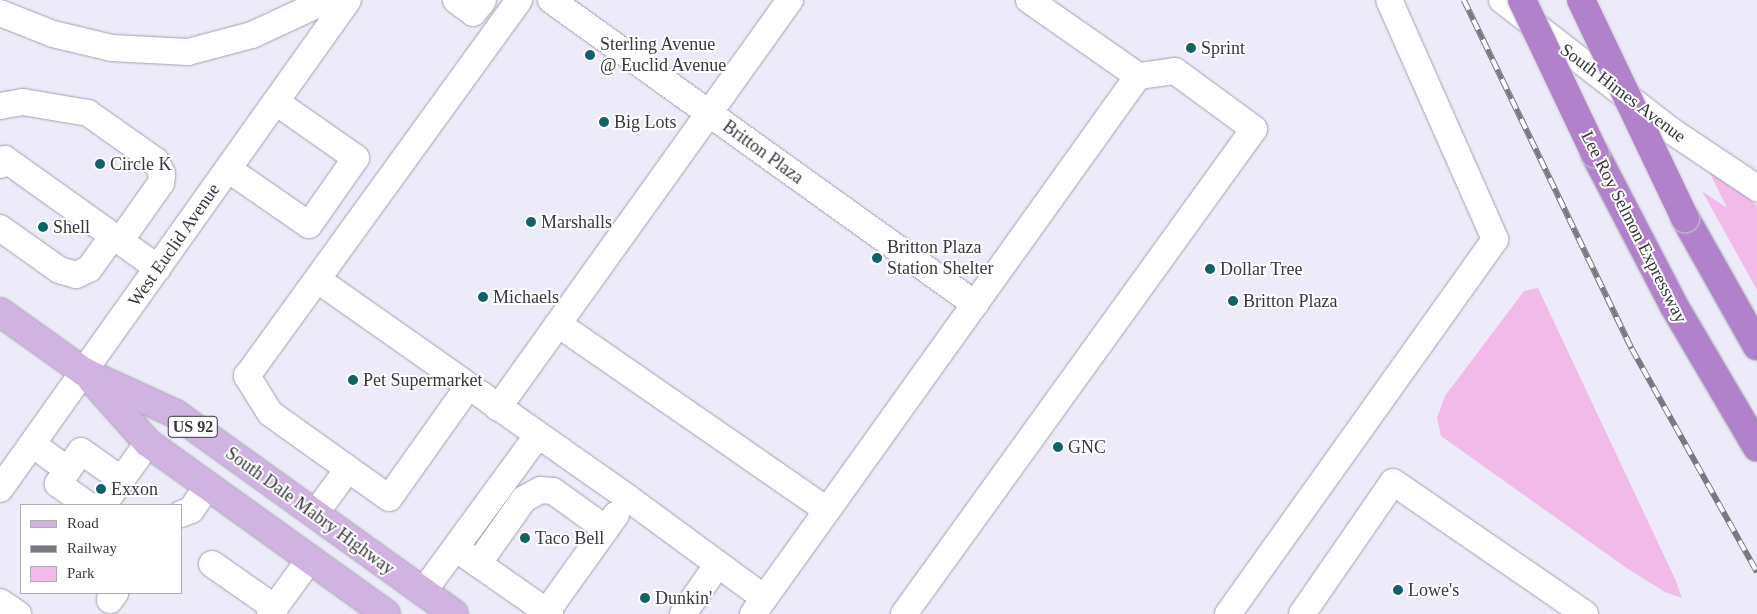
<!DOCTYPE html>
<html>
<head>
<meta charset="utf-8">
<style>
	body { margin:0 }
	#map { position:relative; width:1757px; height:614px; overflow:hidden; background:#edeaf9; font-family:"Times New Roman",serif }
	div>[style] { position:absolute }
	.green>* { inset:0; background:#f2bae9 }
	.roads { filter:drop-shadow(0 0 1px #a3a1ae) drop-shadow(0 0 1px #a3a1ae) }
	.minor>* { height:26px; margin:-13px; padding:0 13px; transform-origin:13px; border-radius:13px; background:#fff }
	.major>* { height:28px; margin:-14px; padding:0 14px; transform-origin:14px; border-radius:14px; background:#d0b3e0 }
	.highway>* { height:28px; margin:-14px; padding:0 14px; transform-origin:14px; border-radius:14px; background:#b181cb }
	.rail>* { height:5.5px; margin-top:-2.75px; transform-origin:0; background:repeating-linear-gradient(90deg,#fff 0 11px,#7a7881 0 22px); box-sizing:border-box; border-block:1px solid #7a7881 }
	.bridges { filter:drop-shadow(0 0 1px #cfcfd0) drop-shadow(0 0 1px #cfcfd0) }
	.highway-bridge>* { height:28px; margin:-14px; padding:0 14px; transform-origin:14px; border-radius:14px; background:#b181cb }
	.dots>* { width:14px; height:14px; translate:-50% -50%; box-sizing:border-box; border:2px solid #fff; border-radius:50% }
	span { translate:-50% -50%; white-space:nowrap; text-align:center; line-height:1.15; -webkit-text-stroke:4px #fff; paint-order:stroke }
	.shield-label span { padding:1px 4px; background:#fff; border:1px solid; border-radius:4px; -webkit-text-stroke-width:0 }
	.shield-label { font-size:16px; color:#38373c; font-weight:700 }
	.poi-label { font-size:18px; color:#38373c }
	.left { translate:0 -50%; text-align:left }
	.street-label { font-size:18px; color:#38373c }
	.legend { position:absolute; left:20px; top:504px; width:162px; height:90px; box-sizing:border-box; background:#fff; border:1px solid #afafb1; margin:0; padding:6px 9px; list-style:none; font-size:15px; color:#38373c }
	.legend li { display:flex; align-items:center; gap:10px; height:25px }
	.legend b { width:25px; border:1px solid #afafb1 }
</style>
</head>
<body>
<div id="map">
	<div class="green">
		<div style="clip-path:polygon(1707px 167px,1742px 191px,1757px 206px,1757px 290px,1702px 191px,1727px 208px)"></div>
		<div style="clip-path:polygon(1538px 288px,1676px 581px,1682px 598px,1665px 592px,1628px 569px,1441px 436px,1437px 418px,1445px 396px,1524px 291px)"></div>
	</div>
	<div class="roads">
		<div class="minor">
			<div style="left:456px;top:0;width:21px;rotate:37deg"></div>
			<div style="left:473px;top:13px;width:16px;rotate:-52deg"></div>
			<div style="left:551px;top:0;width:522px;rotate:35.64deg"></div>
			<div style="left:1502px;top:0;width:212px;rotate:37.7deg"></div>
			<div style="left:1670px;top:130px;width:105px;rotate:33.7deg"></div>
			<div style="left:0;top:13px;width:57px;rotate:21.6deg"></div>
			<div style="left:53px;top:34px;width:61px;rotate:13.3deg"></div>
			<div style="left:112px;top:48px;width:76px;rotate:3deg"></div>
			<div style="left:188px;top:52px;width:66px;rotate:-14.9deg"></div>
			<div style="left:252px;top:35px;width:83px;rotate:-25deg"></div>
			<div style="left:0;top:106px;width:23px;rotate:-10deg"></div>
			<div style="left:23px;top:102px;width:66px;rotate:9.6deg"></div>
			<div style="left:88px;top:113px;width:83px;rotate:35.2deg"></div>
			<div style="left:156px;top:161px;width:14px;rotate:65deg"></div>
			<div style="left:162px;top:174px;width:9px;rotate:96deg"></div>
			<div style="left:161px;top:183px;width:71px;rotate:125.3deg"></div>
			<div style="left:0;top:165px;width:8px;rotate:-50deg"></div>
			<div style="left:5px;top:159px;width:188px;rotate:35.5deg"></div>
			<div style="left:228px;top:169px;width:98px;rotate:34.7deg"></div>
			<div style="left:309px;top:225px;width:82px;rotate:-55deg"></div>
			<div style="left:356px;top:158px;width:98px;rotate:-145deg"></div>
			<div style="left:0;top:228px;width:72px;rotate:35.4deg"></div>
			<div style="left:59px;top:270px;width:18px;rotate:16deg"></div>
			<div style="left:76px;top:275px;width:14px;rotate:-25deg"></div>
			<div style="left:89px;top:269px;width:41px;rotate:-54deg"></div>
			<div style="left:318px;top:280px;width:379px;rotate:35.1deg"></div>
			<div style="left:628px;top:498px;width:169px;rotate:36.3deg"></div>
			<div style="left:558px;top:324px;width:327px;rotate:34.7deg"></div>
			<div style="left:468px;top:387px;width:136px;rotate:125.4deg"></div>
			<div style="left:389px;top:498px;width:146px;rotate:-144.5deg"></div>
			<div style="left:270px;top:413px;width:44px;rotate:-121.9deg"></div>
			<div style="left:247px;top:376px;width:464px;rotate:-54.1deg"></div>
			<div style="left:498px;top:408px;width:502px;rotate:-54.41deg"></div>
			<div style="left:32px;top:444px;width:44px;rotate:35.8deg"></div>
			<div style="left:0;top:489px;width:600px;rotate:-54.56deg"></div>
			<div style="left:88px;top:505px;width:37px;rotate:-145deg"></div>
			<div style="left:58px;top:484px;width:40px;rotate:-55.1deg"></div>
			<div style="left:81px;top:451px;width:50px;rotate:35.3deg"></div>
			<div style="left:103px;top:505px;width:77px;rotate:-54deg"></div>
			<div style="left:181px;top:514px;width:11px;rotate:-22deg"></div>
			<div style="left:191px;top:510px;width:29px;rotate:-55deg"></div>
			<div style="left:315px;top:514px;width:56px;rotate:-53.7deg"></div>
			<div style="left:464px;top:554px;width:105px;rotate:34.9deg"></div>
			<div style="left:212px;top:564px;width:77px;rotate:34.9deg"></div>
			<div style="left:478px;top:564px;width:80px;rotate:-54.7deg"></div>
			<div style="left:524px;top:499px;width:18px;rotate:-29deg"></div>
			<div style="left:540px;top:490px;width:13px;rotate:4deg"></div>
			<div style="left:553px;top:491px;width:65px;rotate:35.6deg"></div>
			<div style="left:423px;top:592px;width:193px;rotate:-53.8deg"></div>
			<div style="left:110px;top:600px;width:9px;rotate:-54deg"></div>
			<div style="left:0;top:602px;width:22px;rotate:34deg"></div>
			<div style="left:270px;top:614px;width:68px;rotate:-54deg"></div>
			<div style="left:545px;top:614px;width:122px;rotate:-54.4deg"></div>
			<div style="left:683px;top:614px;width:61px;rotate:-55deg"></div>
			<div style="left:753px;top:614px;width:662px;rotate:-54.41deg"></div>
			<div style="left:904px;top:614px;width:598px;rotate:-54.18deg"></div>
			<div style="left:1254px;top:129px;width:98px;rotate:-143.7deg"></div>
			<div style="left:1175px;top:71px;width:37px;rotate:172deg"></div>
			<div style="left:1138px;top:76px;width:133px;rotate:-145.1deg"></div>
			<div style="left:1228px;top:614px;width:460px;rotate:-54.5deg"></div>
			<div style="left:1495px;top:239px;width:261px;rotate:-113.9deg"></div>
			<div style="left:1302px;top:614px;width:160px;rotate:-55.4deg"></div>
			<div style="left:1393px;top:482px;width:233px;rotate:34.5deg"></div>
		</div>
		<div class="major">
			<div style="left:0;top:312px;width:103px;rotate:35.5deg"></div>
			<div style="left:84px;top:372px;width:101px;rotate:24.5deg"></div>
			<div style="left:176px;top:414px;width:342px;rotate:35.7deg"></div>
			<div style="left:92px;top:380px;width:84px;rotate:48.4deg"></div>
			<div style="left:148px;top:443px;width:293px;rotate:35.7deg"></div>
		</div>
		<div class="highway">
			<div style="left:1595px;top:154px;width:171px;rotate:62.5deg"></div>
			<div style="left:1674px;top:306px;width:164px;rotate:59.5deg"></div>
			<div style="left:1685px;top:218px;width:147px;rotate:60.6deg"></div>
		</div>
	</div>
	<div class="rail">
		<div style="left:1464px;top:0;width:387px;rotate:64.3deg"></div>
		<div style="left:1632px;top:349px;width:256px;rotate:60.7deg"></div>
	</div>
	<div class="bridges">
		<div class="highway-bridge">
			<div style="left:1522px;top:0;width:170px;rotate:64.6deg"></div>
			<div style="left:1581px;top:0;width:242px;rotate:64.5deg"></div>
		</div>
	</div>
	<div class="dots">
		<div style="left:1191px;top:48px;background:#116266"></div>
		<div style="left:590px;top:55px;background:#116266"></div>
		<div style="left:604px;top:122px;background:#116266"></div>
		<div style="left:100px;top:164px;background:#116266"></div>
		<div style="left:531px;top:222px;background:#116266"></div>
		<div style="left:43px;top:227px;background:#116266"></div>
		<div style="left:877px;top:258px;background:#116266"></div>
		<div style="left:1210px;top:269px;background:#116266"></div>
		<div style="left:483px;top:297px;background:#116266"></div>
		<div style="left:1233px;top:301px;background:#116266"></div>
		<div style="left:353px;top:380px;background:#116266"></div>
		<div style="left:1058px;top:447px;background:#116266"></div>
		<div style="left:101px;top:489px;background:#116266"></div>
		<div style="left:525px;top:538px;background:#116266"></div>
		<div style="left:1398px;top:590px;background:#116266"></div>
		<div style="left:645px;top:598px;background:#116266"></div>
	</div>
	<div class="shield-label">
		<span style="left:193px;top:427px">US 92</span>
	</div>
	<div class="poi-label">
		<span class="left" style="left:600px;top:55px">Sterling Avenue<br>@ Euclid Avenue</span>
		<span class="left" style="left:1201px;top:48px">Sprint</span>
		<span class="left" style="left:614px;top:122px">Big Lots</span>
		<span class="left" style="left:110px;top:164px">Circle K</span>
		<span class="left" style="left:541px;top:222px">Marshalls</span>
		<span class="left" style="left:53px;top:227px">Shell</span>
		<span class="left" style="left:887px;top:258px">Britton Plaza<br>Station Shelter</span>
		<span class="left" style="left:1220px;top:269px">Dollar Tree</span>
		<span class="left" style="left:493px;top:297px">Michaels</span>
		<span class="left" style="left:1243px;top:301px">Britton Plaza</span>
		<span class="left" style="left:363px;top:380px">Pet Supermarket</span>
		<span class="left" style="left:1068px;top:447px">GNC</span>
		<span class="left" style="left:111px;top:489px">Exxon</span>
		<span class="left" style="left:535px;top:538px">Taco Bell</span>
		<span class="left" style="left:1408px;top:590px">Lowe's</span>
		<span class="left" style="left:655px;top:598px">Dunkin'</span>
	</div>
	<div class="street-label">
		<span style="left:1623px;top:93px;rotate:37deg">South Himes Avenue</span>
		<span style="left:763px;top:152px;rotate:36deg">Britton Plaza</span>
		<span style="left:1634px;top:227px;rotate:63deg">Lee Roy Selmon Expressway</span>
		<span style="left:174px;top:245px;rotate:-55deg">West Euclid Avenue</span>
		<span style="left:310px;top:511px;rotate:36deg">South Dale Mabry Highway</span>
	</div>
	<ul class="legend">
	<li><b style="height:6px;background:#d0b3e0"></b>Road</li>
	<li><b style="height:6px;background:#7a7881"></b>Railway</li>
	<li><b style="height:14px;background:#f2bae9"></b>Park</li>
	</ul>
</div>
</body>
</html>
